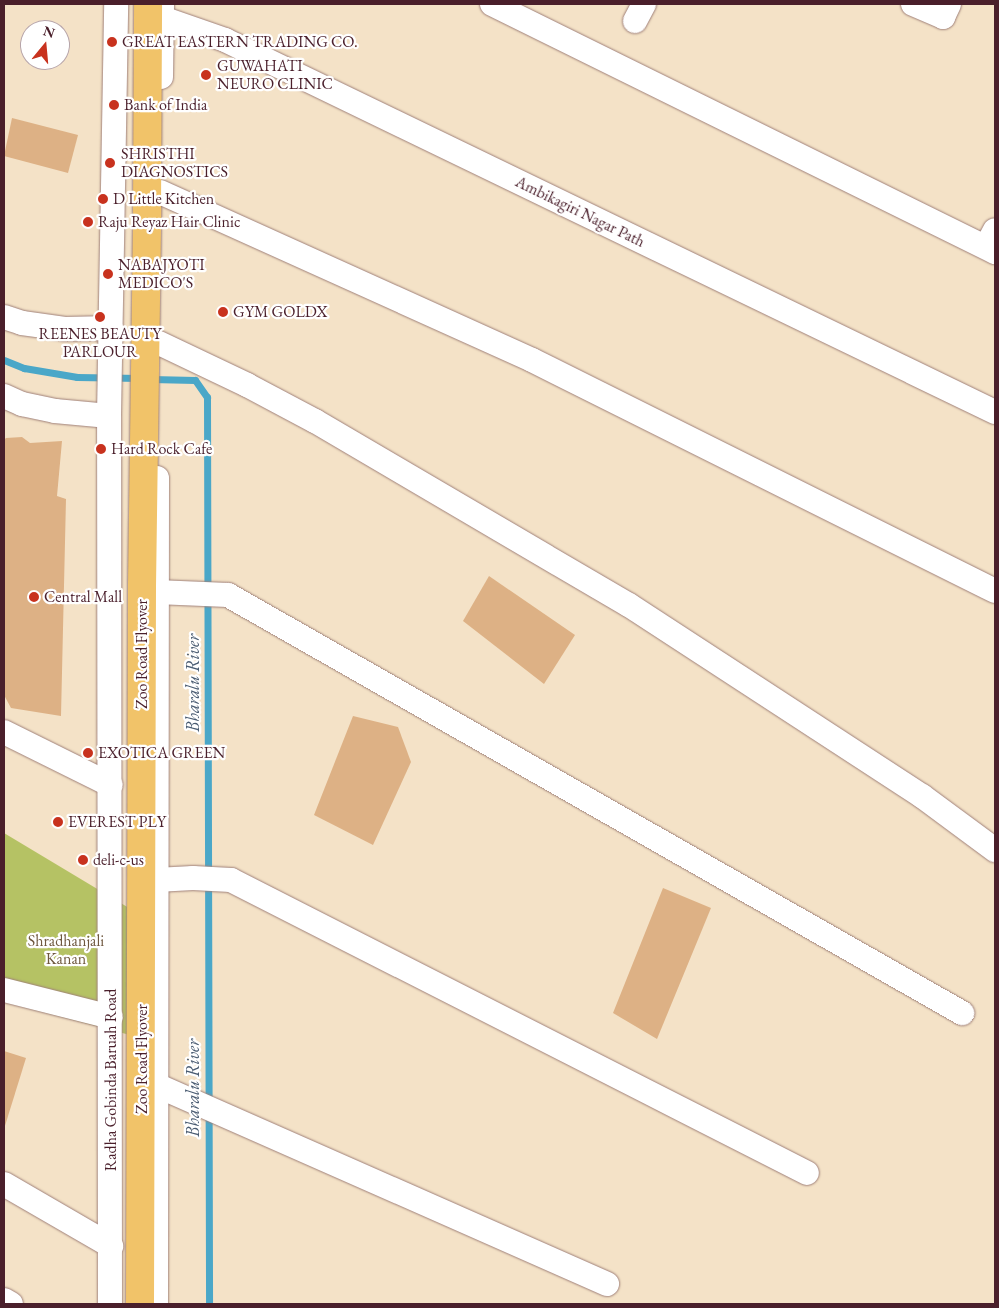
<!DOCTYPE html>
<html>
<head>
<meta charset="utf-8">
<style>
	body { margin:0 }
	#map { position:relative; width:999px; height:1308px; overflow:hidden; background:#f4e2c7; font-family:"EB Garamond",serif }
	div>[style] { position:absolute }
	.green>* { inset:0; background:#b5c264 }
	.stream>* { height:7px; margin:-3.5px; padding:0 3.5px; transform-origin:3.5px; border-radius:3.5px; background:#4aa7c8 }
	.building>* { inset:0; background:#ddb185 }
	.roads { filter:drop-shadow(0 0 1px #9f8079) drop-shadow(0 0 1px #9f8079) }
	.minor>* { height:24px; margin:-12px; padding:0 12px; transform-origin:12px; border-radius:12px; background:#fff }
	.major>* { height:28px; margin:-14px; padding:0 14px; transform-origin:14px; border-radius:14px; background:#f1c369 }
	.dots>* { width:14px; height:14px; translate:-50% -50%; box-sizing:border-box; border:2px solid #fff; border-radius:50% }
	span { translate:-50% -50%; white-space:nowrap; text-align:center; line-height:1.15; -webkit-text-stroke:4.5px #fff; paint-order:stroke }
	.poi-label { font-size:16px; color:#4a1f2b }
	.left { translate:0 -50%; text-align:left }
	.street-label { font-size:16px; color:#4a1f2b }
	.park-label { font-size:16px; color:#6f583f }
	.water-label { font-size:18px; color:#4a5c72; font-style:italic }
	.frame { position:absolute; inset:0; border:5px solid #4a1f2b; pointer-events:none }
	.north { position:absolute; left:20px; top:20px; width:50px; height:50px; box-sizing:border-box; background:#fff; border:1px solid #b7a5aa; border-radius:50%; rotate:17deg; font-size:14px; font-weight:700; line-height:20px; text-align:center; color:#4a1f2b }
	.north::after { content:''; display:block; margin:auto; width:18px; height:22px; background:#c8321e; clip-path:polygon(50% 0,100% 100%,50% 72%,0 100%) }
</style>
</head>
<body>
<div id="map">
	<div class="green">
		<div style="clip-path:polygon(4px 833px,129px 908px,130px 1035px,4px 1002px)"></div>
	</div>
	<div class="stream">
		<div style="left:4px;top:360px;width:22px;rotate:22deg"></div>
		<div style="left:24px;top:368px;width:54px;rotate:9.6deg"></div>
		<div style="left:77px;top:377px;width:63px;rotate:0.9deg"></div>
		<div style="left:151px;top:379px;width:44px;rotate:1.3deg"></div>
		<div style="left:195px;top:380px;width:21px;rotate:55deg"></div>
		<div style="left:207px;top:397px;width:907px;rotate:89.87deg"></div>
	</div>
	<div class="building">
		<div style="clip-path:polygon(12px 118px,78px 135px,68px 173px,4px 156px)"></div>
		<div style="clip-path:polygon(22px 437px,30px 443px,62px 441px,57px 496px,66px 499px,61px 716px,11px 708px,4px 695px,4px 440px,6px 438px)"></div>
		<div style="clip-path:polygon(489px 576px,575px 635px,544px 684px,463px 621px)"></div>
		<div style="clip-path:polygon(353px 716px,398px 727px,411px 762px,373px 845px,314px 815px)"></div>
		<div style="clip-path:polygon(663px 888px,711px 908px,657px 1039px,613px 1013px)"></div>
		<div style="clip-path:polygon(4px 1051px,26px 1058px,4px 1129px)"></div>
	</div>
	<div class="roads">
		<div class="minor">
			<div style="left:492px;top:4px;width:561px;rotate:26.25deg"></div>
			<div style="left:913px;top:4px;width:33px;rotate:23deg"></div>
			<div style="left:943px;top:17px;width:14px;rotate:-65deg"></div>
			<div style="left:162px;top:18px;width:67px;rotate:19.2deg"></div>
			<div style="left:225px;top:40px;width:855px;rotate:25.79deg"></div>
			<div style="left:635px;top:21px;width:19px;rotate:-62deg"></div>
			<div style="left:161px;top:77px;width:73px;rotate:-89.2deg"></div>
			<div style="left:160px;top:192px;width:408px;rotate:24.3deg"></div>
			<div style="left:532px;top:360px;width:517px;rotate:26.52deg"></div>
			<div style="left:986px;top:247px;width:19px;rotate:-62deg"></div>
			<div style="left:4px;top:317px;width:19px;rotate:18deg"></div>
			<div style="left:22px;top:323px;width:43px;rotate:7.9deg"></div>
			<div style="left:65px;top:329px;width:46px;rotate:-1.2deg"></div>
			<div style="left:159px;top:343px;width:98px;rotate:25.5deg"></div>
			<div style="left:247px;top:385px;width:77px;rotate:27.9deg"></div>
			<div style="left:315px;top:421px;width:364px;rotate:30.4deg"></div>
			<div style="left:629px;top:605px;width:350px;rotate:33.1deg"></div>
			<div style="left:922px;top:796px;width:91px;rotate:36.5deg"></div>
			<div style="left:4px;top:396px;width:20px;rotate:24deg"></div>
			<div style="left:22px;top:404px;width:34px;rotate:12deg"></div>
			<div style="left:55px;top:411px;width:54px;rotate:5.3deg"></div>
			<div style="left:156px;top:592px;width:72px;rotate:2.4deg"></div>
			<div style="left:228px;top:595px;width:845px;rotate:29.66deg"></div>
			<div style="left:4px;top:732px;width:119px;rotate:26.4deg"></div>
			<div style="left:156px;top:880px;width:37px;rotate:-3deg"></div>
			<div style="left:193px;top:878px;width:38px;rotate:3deg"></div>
			<div style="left:231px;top:880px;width:646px;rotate:26.96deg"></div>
			<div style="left:4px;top:990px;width:110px;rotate:14.2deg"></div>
			<div style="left:156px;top:1085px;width:493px;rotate:23.8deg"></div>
			<div style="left:4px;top:1184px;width:124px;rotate:30.1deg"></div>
			<div style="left:4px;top:1300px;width:8px;rotate:30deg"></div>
			<div style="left:110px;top:1304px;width:888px;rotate:-90.06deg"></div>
			<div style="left:109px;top:416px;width:412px;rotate:-89deg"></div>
			<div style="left:156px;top:1304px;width:826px;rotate:-89.93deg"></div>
		</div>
		<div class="major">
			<div style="left:140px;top:1304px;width:718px;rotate:-89.84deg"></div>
			<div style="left:142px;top:586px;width:377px;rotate:-89.2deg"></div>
			<div style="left:147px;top:209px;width:205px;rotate:-89.7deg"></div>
		</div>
	</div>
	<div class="dots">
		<div style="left:112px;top:42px;background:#c8321e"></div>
		<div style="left:206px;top:75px;background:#c8321e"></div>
		<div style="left:114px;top:105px;background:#c8321e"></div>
		<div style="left:110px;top:163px;background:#c8321e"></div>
		<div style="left:103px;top:199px;background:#c8321e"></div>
		<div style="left:88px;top:222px;background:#c8321e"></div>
		<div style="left:108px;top:274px;background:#c8321e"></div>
		<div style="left:223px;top:312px;background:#c8321e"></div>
		<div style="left:100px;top:317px;background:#c8321e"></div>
		<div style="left:101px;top:449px;background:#c8321e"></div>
		<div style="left:34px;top:597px;background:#c8321e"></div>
		<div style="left:88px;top:753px;background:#c8321e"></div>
		<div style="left:58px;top:822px;background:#c8321e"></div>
		<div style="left:83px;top:860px;background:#c8321e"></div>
	</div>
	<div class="poi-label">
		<span class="left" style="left:122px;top:42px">GREAT EASTERN TRADING CO.</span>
		<span class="left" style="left:217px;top:75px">GUWAHATI<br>NEURO CLINIC</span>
		<span class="left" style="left:124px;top:105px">Bank of India</span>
		<span class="left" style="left:121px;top:163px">SHRISTHI<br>DIAGNOSTICS</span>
		<span class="left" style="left:113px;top:199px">D Little Kitchen</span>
		<span class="left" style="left:98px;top:222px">Raju Reyaz Hair Clinic</span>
		<span class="left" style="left:118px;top:274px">NABAJYOTI<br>MEDICO'S</span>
		<span class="left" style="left:233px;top:312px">GYM GOLDX</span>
		<span style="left:100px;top:343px">REENES BEAUTY<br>PARLOUR</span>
		<span class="left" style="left:111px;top:449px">Hard Rock Cafe</span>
		<span class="left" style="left:44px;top:597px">Central Mall</span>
		<span class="left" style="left:98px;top:753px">EXOTICA GREEN</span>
		<span class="left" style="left:68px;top:822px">EVEREST PLY</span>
		<span class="left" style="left:93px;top:860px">deli-c-us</span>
	</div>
	<div class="street-label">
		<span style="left:580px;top:212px;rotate:26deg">Ambikagiri Nagar Path</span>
		<span style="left:142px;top:654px;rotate:-90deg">Zoo Road Flyover</span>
		<span style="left:142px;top:1059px;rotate:-90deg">Zoo Road Flyover</span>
		<span style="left:111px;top:1080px;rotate:-90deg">Radha Gobinda Baruah Road</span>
	</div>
	<div class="park-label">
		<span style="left:66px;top:950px">Shradhanjali<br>Kanan</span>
	</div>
	<div class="water-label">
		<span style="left:193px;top:683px;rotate:-90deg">Bharalu River</span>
		<span style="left:193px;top:1088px;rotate:-90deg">Bharalu River</span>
	</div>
	<div class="frame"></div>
	<div class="north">N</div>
</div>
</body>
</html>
